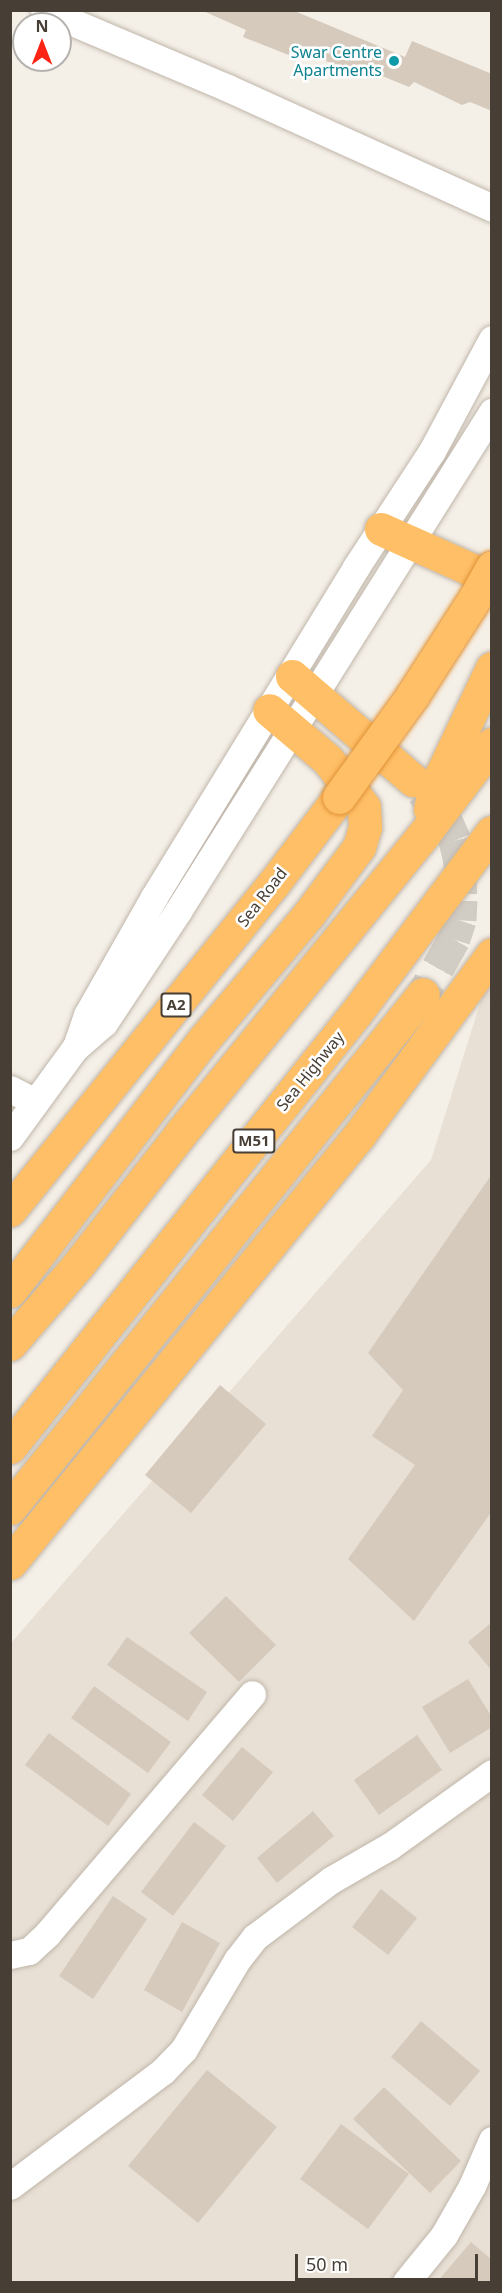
<!DOCTYPE html>
<html>
<head>
<meta charset="utf-8">
<style>
	body { margin:0 }
	#map { position:relative; width:502px; height:2293px; overflow:hidden; background:#f4efe7; font-family:"Noto Sans",sans-serif }
	div>[style] { position:absolute }
	.residential>* { inset:0; background:#e8e0d5 }
	.building>* { inset:0; background:#d6cabd }
	.highway-tunnel>* { height:33px; margin-top:-16.5px; transform-origin:0; background:repeating-linear-gradient(90deg,#d1ccc4 0 33px,transparent 0 49px) }
	.roads { filter:drop-shadow(0 0 2px #c0b6aa) drop-shadow(0 0 2px #c0b6aa) }
	.minor>* { height:27px; margin:-13.5px; padding:0 13.5px; transform-origin:13.5px; border-radius:13.5px; background:#fff }
	.highway>* { height:33px; margin:-16.5px; padding:0 16.5px; transform-origin:16.5px; border-radius:16.5px; background:#ffbf67 }
	.bridges { filter:drop-shadow(0 0 2px #e09235) drop-shadow(0 0 2px #e09235) }
	.highway-bridge>* { height:33px; margin:-16.5px; padding:0 16.5px; transform-origin:16.5px; border-radius:16.5px; background:#ffbf67 }
	.dots>* { width:16px; height:16px; translate:-50% -50%; box-sizing:border-box; border:3px solid #fff; border-radius:50% }
	span { translate:-50% -50%; white-space:nowrap; text-align:center; line-height:1.15; -webkit-text-stroke:5px #fff; paint-order:stroke }
	.shield-label span { padding:2px 4px; background:#fff; border:2px solid; border-radius:4px; -webkit-text-stroke-width:0 }
	.shield-label { font-size:15px; color:#473f36; font-weight:700 }
	.culture-label { font-size:16px; color:#0d838f }
	.right { translate:-100% -50%; text-align:right }
	.street-label { font-size:16px; color:#473f36 }
	.frame { position:absolute; inset:0; border:12px solid #473f36; pointer-events:none }
	.north { position:absolute; left:12px; top:12px; width:60px; height:60px; box-sizing:border-box; background:#fff; border:2px solid #b5b2af; border-radius:50%; rotate:0deg; font-size:16px; font-weight:700; line-height:24px; text-align:center; color:#473f36 }
	.north::after { content:''; display:block; margin:auto; width:21px; height:27px; background:#fd2415; clip-path:polygon(50% 0,100% 100%,50% 72%,0 100%) }
	.scale { position:absolute; left:295px; top:2254px; width:183px; height:27px; box-sizing:border-box; border:3px solid #473f36; border-top:0; padding-left:8px; font-size:18px; line-height:21px; white-space:nowrap; color:#473f36; -webkit-text-stroke:4px #fff; paint-order:stroke }
</style>
</head>
<body>
<div id="map">
	<div class="residential">
		<div style="clip-path:polygon(491px 968px,491px 2282px,11px 2282px,11px 1643px,431px 1160px)"></div>
	</div>
	<div class="building">
		<div style="clip-path:polygon(201px 10px,292px 10px,405px 57px,412px 41px,492px 74px,492px 111px,470px 102px,462px 105px,414px 82px,409px 87px,353px 64px,350px 71px,304px 52px,296px 58px,243px 37px,246px 30px)"></div>
		<div style="clip-path:polygon(492px 1174px,492px 1511px,414px 1621px,348px 1559px,415px 1465px,372px 1436px,403px 1390px,368px 1353px)"></div>
		<div style="clip-path:polygon(220px 1385px,266px 1424px,191px 1513px,145px 1475px)"></div>
		<div style="clip-path:polygon(226px 1596px,276px 1645px,239px 1682px,189px 1633px)"></div>
		<div style="clip-path:polygon(492px 1622px,492px 1671px,468px 1642px)"></div>
		<div style="clip-path:polygon(127px 1637px,207px 1692px,188px 1721px,107px 1665px)"></div>
		<div style="clip-path:polygon(468px 1679px,492px 1717px,492px 1727px,450px 1753px,422px 1707px)"></div>
		<div style="clip-path:polygon(94px 1686px,171px 1742px,148px 1773px,71px 1718px)"></div>
		<div style="clip-path:polygon(49px 1733px,131px 1794px,108px 1826px,25px 1765px)"></div>
		<div style="clip-path:polygon(417px 1735px,442px 1770px,379px 1815px,354px 1780px)"></div>
		<div style="clip-path:polygon(242px 1747px,273px 1772px,233px 1821px,202px 1795px)"></div>
		<div style="clip-path:polygon(313px 1811px,334px 1836px,277px 1883px,257px 1858px)"></div>
		<div style="clip-path:polygon(194px 1822px,226px 1846px,173px 1916px,141px 1892px)"></div>
		<div style="clip-path:polygon(381px 1889px,417px 1918px,388px 1955px,352px 1927px)"></div>
		<div style="clip-path:polygon(113px 1896px,147px 1919px,93px 1999px,59px 1976px)"></div>
		<div style="clip-path:polygon(182px 1922px,220px 1943px,182px 2012px,144px 1990px)"></div>
		<div style="clip-path:polygon(421px 2021px,480px 2071px,450px 2106px,391px 2057px)"></div>
		<div style="clip-path:polygon(207px 2070px,277px 2127px,198px 2223px,128px 2166px)"></div>
		<div style="clip-path:polygon(384px 2087px,461px 2161px,430px 2193px,353px 2119px)"></div>
		<div style="clip-path:polygon(341px 2124px,409px 2174px,368px 2229px,300px 2179px)"></div>
		<div style="clip-path:polygon(471px 2242px,492px 2260px,492px 2282px,437px 2282px)"></div>
	</div>
	<div class="highway-tunnel">
		<div style="left:422px;top:791px;width:38px;rotate:50deg"></div>
		<div style="left:446px;top:820px;width:22px;rotate:66deg"></div>
		<div style="left:455px;top:840px;width:22px;rotate:77deg"></div>
		<div style="left:460px;top:861px;width:39px;rotate:89deg"></div>
		<div style="left:461px;top:900px;width:20px;rotate:93deg"></div>
		<div style="left:460px;top:920px;width:20px;rotate:108deg"></div>
		<div style="left:454px;top:939px;width:63px;rotate:119.4deg"></div>
	</div>
	<div class="roads">
		<div class="minor">
			<div style="left:44px;top:10px;width:200px;rotate:23deg"></div>
			<div style="left:228px;top:88px;width:290px;rotate:24.4deg"></div>
			<div style="left:77px;top:1044px;width:31px;rotate:-71deg"></div>
			<div style="left:87px;top:1015px;width:136px;rotate:-60.4deg"></div>
			<div style="left:154px;top:897px;width:387px;rotate:-58.5deg"></div>
			<div style="left:356px;top:567px;width:139px;rotate:-56.8deg"></div>
			<div style="left:432px;top:451px;width:127px;rotate:-61.8deg"></div>
			<div style="left:10px;top:1089px;width:28px;rotate:27deg"></div>
			<div style="left:10px;top:1137px;width:110px;rotate:-53.9deg"></div>
			<div style="left:75px;top:1048px;width:38px;rotate:-41deg"></div>
			<div style="left:104px;top:1023px;width:134px;rotate:-56.5deg"></div>
			<div style="left:178px;top:911px;width:590px;rotate:-57.82deg"></div>
			<div style="left:10px;top:1955px;width:19px;rotate:-12deg"></div>
			<div style="left:29px;top:1951px;width:26px;rotate:-43deg"></div>
			<div style="left:48px;top:1933px;width:314px;rotate:-49.5deg"></div>
			<div style="left:10px;top:2186px;width:191px;rotate:-36.9deg"></div>
			<div style="left:163px;top:2071px;width:30px;rotate:-46deg"></div>
			<div style="left:184px;top:2049px;width:104px;rotate:-59.2deg"></div>
			<div style="left:237px;top:1960px;width:29px;rotate:-52deg"></div>
			<div style="left:255px;top:1937px;width:95px;rotate:-36.9deg"></div>
			<div style="left:331px;top:1880px;width:68px;rotate:-30deg"></div>
			<div style="left:390px;top:1846px;width:125px;rotate:-35.6deg"></div>
			<div style="left:406px;top:2282px;width:60px;rotate:-51deg"></div>
			<div style="left:444px;top:2235px;width:56px;rotate:-60.3deg"></div>
			<div style="left:472px;top:2186px;width:50px;rotate:-66.5deg"></div>
		</div>
		<div class="highway">
			<div style="left:381px;top:529px;width:122px;rotate:24.2deg"></div>
			<div style="left:292px;top:676px;width:160px;rotate:40.7deg"></div>
			<div style="left:430px;top:809px;width:19px;rotate:-78deg"></div>
			<div style="left:434px;top:790px;width:135px;rotate:-64.6deg"></div>
			<div style="left:10px;top:1210px;width:420px;rotate:-51.1deg"></div>
			<div style="left:274px;top:883px;width:108px;rotate:-52.9deg"></div>
			<div style="left:10px;top:1291px;width:319px;rotate:-52.4deg"></div>
			<div style="left:205px;top:1038px;width:162px;rotate:-50deg"></div>
			<div style="left:309px;top:914px;width:84px;rotate:-53.3deg"></div>
			<div style="left:359px;top:847px;width:21px;rotate:-73deg"></div>
			<div style="left:365px;top:827px;width:20px;rotate:-93deg"></div>
			<div style="left:364px;top:807px;width:59px;rotate:-127.5deg"></div>
			<div style="left:328px;top:760px;width:77px;rotate:-139.7deg"></div>
			<div style="left:10px;top:1344px;width:104px;rotate:-49.3deg"></div>
			<div style="left:78px;top:1265px;width:167px;rotate:-52deg"></div>
			<div style="left:181px;top:1133px;width:385px;rotate:-50.9deg"></div>
			<div style="left:424px;top:834px;width:113px;rotate:-52.9deg"></div>
			<div style="left:10px;top:1447px;width:555px;rotate:-51.44deg"></div>
			<div style="left:356px;top:1013px;width:226px;rotate:-53.1deg"></div>
			<div style="left:10px;top:1508px;width:659px;rotate:-51.22deg"></div>
			<div style="left:10px;top:1563px;width:554px;rotate:-50.79deg"></div>
			<div style="left:360px;top:1134px;width:223px;rotate:-53.7deg"></div>
		</div>
	</div>
	<div class="bridges">
		<div class="highway-bridge">
			<div style="left:339px;top:797px;width:125px;rotate:-54.1deg"></div>
			<div style="left:412px;top:696px;width:117px;rotate:-57.3deg"></div>
			<div style="left:475px;top:598px;width:35px;rotate:-61deg"></div>
		</div>
	</div>
	<div class="dots">
		<div style="left:394px;top:61px;background:#0f9aa8"></div>
	</div>
	<div class="shield-label">
		<span style="left:176px;top:1005px">A2</span>
		<span style="left:254px;top:1141px">M51</span>
	</div>
	<div class="culture-label">
		<span class="right" style="left:382px;top:61px">Swar Centre<br>Apartments</span>
	</div>
	<div class="street-label">
		<span style="left:262px;top:897px;rotate:-52deg">Sea Road</span>
		<span style="left:310px;top:1071px;rotate:-51deg">Sea Highway</span>
	</div>
	<div class="frame"></div>
	<div class="north">N</div>
	<div class="scale">50 m</div>
</div>
</body>
</html>
